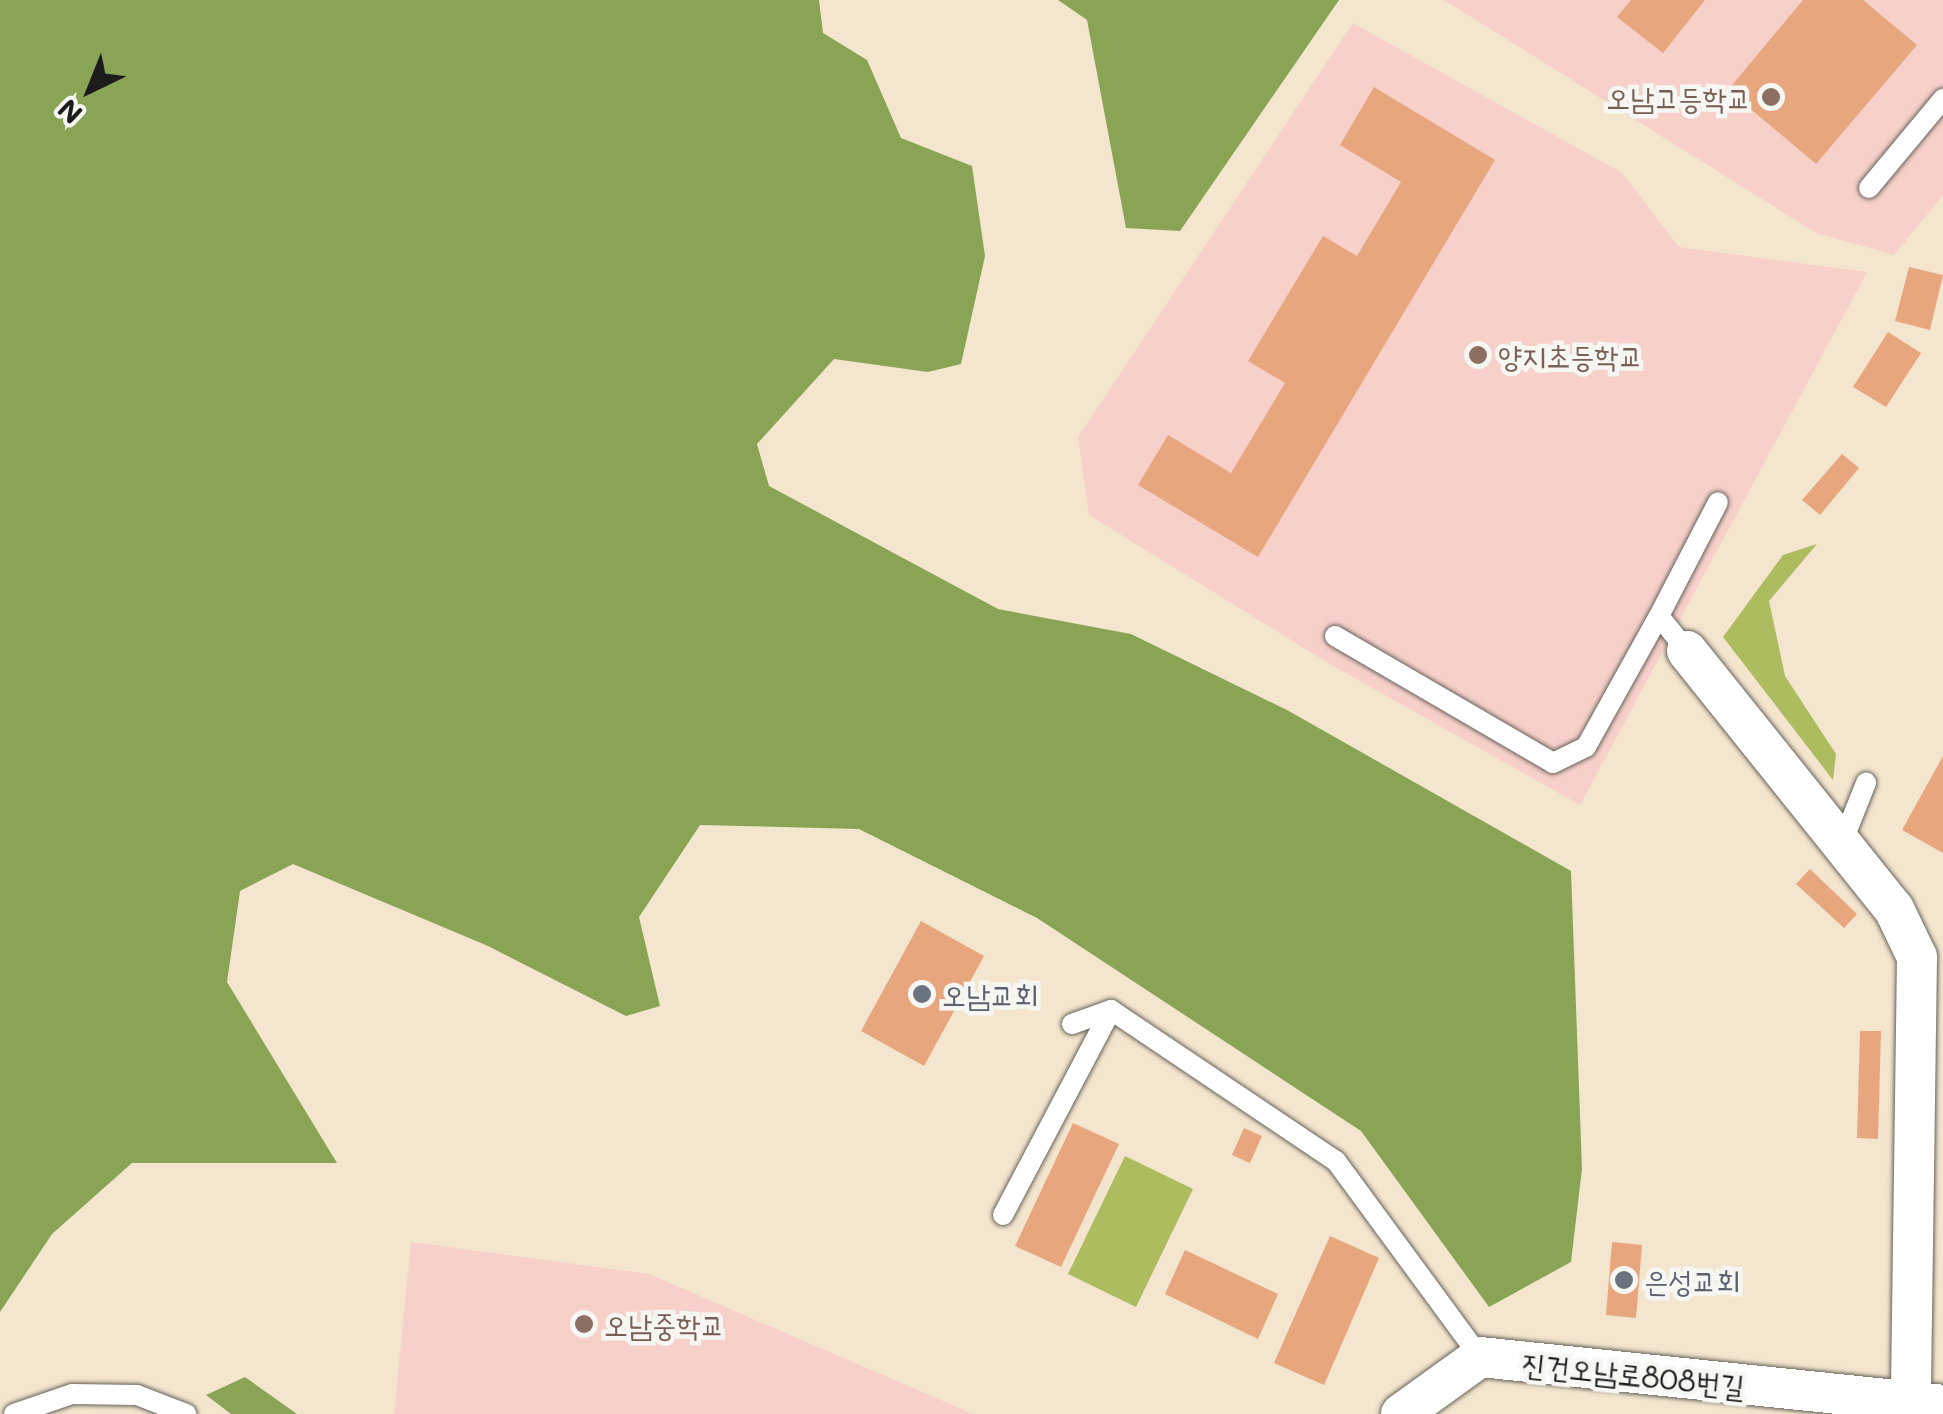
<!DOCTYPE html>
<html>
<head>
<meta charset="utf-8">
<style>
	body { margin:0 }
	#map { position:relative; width:1943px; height:1414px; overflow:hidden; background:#f3e5ce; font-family:Mali,"Poor Story",sans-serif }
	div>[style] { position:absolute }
	.built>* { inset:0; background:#f7d0ca }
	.green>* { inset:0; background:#adbc5f }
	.forest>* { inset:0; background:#8aa456 }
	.building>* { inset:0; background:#e7a67d }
	.roads { filter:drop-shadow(0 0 2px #67625a) drop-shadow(0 0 2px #67625a) }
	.service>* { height:20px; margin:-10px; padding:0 10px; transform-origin:10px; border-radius:10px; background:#fff }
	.minor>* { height:40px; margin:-20px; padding:0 20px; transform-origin:20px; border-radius:20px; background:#fff }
	.dots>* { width:28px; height:28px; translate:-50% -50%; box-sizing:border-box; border:5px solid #f6f6f2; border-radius:50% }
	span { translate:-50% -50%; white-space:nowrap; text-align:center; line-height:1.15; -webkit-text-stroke:9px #f6f6f2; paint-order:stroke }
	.education-label { font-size:30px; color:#785e54 }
	.right { translate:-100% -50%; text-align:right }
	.left { translate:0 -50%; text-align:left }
	.worship-label { font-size:30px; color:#5b616d }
	.street-label { font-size:30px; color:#1c1c1c }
	.north { position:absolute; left:40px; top:40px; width:100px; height:100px; -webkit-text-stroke:8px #f6f6f2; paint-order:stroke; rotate:223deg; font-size:28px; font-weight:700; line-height:40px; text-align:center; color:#1c1c1c }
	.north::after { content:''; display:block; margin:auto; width:35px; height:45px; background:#1c1c1c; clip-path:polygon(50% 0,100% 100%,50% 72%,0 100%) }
</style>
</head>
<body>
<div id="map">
	<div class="built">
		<div style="clip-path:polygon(1444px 0,1943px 0,1943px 195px,1894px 255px,1816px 233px)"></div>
		<div style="clip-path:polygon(1353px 23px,1622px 173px,1679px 247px,1867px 272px,1580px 805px,1328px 663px,1089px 515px,1078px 437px)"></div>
		<div style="clip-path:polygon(411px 1242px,649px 1274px,973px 1414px,394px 1414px)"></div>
	</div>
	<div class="green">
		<div style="clip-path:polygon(1817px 544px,1769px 601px,1785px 676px,1836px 754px,1833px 780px,1723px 637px,1783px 555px)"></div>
		<div style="clip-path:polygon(1125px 1156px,1193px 1189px,1136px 1307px,1068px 1274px)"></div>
	</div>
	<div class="forest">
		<div style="clip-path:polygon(0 0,819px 0,823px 33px,867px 60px,901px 138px,972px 166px,985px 256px,961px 364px,928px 372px,834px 359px,757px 444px,769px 486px,998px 609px,1131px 634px,1287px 710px,1571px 871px,1582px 1169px,1571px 1262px,1489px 1307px,1361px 1131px,1037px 918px,859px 829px,700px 825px,639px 917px,660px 1006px,626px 1016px,488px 946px,293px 864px,240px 891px,227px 982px,337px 1163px,132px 1163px,52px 1234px,0 1312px)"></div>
		<div style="clip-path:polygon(1058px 0,1339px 0,1180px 231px,1126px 228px,1087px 20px)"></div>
		<div style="clip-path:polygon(245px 1377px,297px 1414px,231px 1414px,206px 1395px)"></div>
	</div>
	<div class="building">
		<div style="clip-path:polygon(1631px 0,1705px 0,1663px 53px,1617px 17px)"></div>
		<div style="clip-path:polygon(1803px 0,1863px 0,1917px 45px,1816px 164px,1728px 90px)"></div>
		<div style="clip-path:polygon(1374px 87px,1495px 160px,1258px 557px,1138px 485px,1168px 435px,1231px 473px,1285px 383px,1248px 361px,1323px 236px,1357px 256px,1401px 182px,1340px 145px)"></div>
		<div style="clip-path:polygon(1909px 267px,1943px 275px,1930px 330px,1895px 321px)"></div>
		<div style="clip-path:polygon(1888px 332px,1921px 353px,1886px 407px,1853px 387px)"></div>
		<div style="clip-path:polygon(1842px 454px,1859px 468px,1820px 515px,1802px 500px)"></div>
		<div style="clip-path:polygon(1943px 756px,1943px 853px,1902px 830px)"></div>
		<div style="clip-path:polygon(1810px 869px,1857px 914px,1844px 928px,1796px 884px)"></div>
		<div style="clip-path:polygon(921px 921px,984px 956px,924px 1066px,861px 1031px)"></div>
		<div style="clip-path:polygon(1860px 1031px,1881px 1031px,1878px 1139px,1857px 1138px)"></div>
		<div style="clip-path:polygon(1073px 1123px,1119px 1144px,1061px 1267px,1015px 1246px)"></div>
		<div style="clip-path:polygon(1244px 1128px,1262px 1136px,1250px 1163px,1232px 1155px)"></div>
		<div style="clip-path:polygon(1330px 1236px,1379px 1258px,1324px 1385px,1274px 1363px)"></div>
		<div style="clip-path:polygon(1612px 1242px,1642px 1245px,1636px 1318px,1606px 1315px)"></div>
		<div style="clip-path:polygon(1185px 1250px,1278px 1294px,1258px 1339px,1165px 1294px)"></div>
	</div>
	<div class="roads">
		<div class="service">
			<div style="left:1869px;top:188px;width:116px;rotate:-50.3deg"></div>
			<div style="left:1659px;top:616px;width:128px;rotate:-62.6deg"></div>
			<div style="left:1335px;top:636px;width:252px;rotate:30.2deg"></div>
			<div style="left:1553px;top:763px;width:37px;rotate:-26deg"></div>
			<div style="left:1586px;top:747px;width:150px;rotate:-60.9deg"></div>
			<div style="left:1659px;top:616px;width:45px;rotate:51.3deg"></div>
			<div style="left:1842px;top:843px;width:65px;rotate:-68.2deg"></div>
			<div style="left:1072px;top:1024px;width:41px;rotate:-19.7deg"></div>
			<div style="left:1111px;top:1010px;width:271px;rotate:33.9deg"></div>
			<div style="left:1336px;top:1161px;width:243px;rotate:53.7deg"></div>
			<div style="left:1003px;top:1215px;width:232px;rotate:-62.2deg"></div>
			<div style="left:14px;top:1414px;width:61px;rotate:-19deg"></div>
			<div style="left:72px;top:1394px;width:65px;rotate:0.9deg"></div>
			<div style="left:137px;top:1395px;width:53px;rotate:21.2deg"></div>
		</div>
		<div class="minor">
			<div style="left:1687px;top:651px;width:331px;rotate:51.3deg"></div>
			<div style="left:1894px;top:909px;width:53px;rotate:64.4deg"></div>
			<div style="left:1917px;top:957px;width:447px;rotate:90.8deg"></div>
			<div style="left:1401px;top:1414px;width:97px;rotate:-35.8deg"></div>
			<div style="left:1480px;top:1357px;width:465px;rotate:5.9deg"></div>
		</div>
	</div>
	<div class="dots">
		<div style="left:1771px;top:97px;background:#8d6e63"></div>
		<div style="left:1478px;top:355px;background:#8d6e63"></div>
		<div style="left:922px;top:994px;background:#6b7280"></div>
		<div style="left:1624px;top:1280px;background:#6b7280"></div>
		<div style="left:584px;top:1324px;background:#8d6e63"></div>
	</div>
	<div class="education-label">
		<span class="right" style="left:1751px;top:97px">오남고등학교</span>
		<span class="left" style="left:1498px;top:355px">양지초등학교</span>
		<span class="left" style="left:604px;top:1324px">오남중학교</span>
	</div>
	<div class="worship-label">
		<span class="left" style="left:942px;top:994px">오남교회</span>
		<span class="left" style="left:1644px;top:1280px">은성교회</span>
	</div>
	<div class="street-label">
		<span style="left:1633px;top:1374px;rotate:6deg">진건오남로808번길</span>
	</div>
	<div class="north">N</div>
</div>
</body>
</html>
